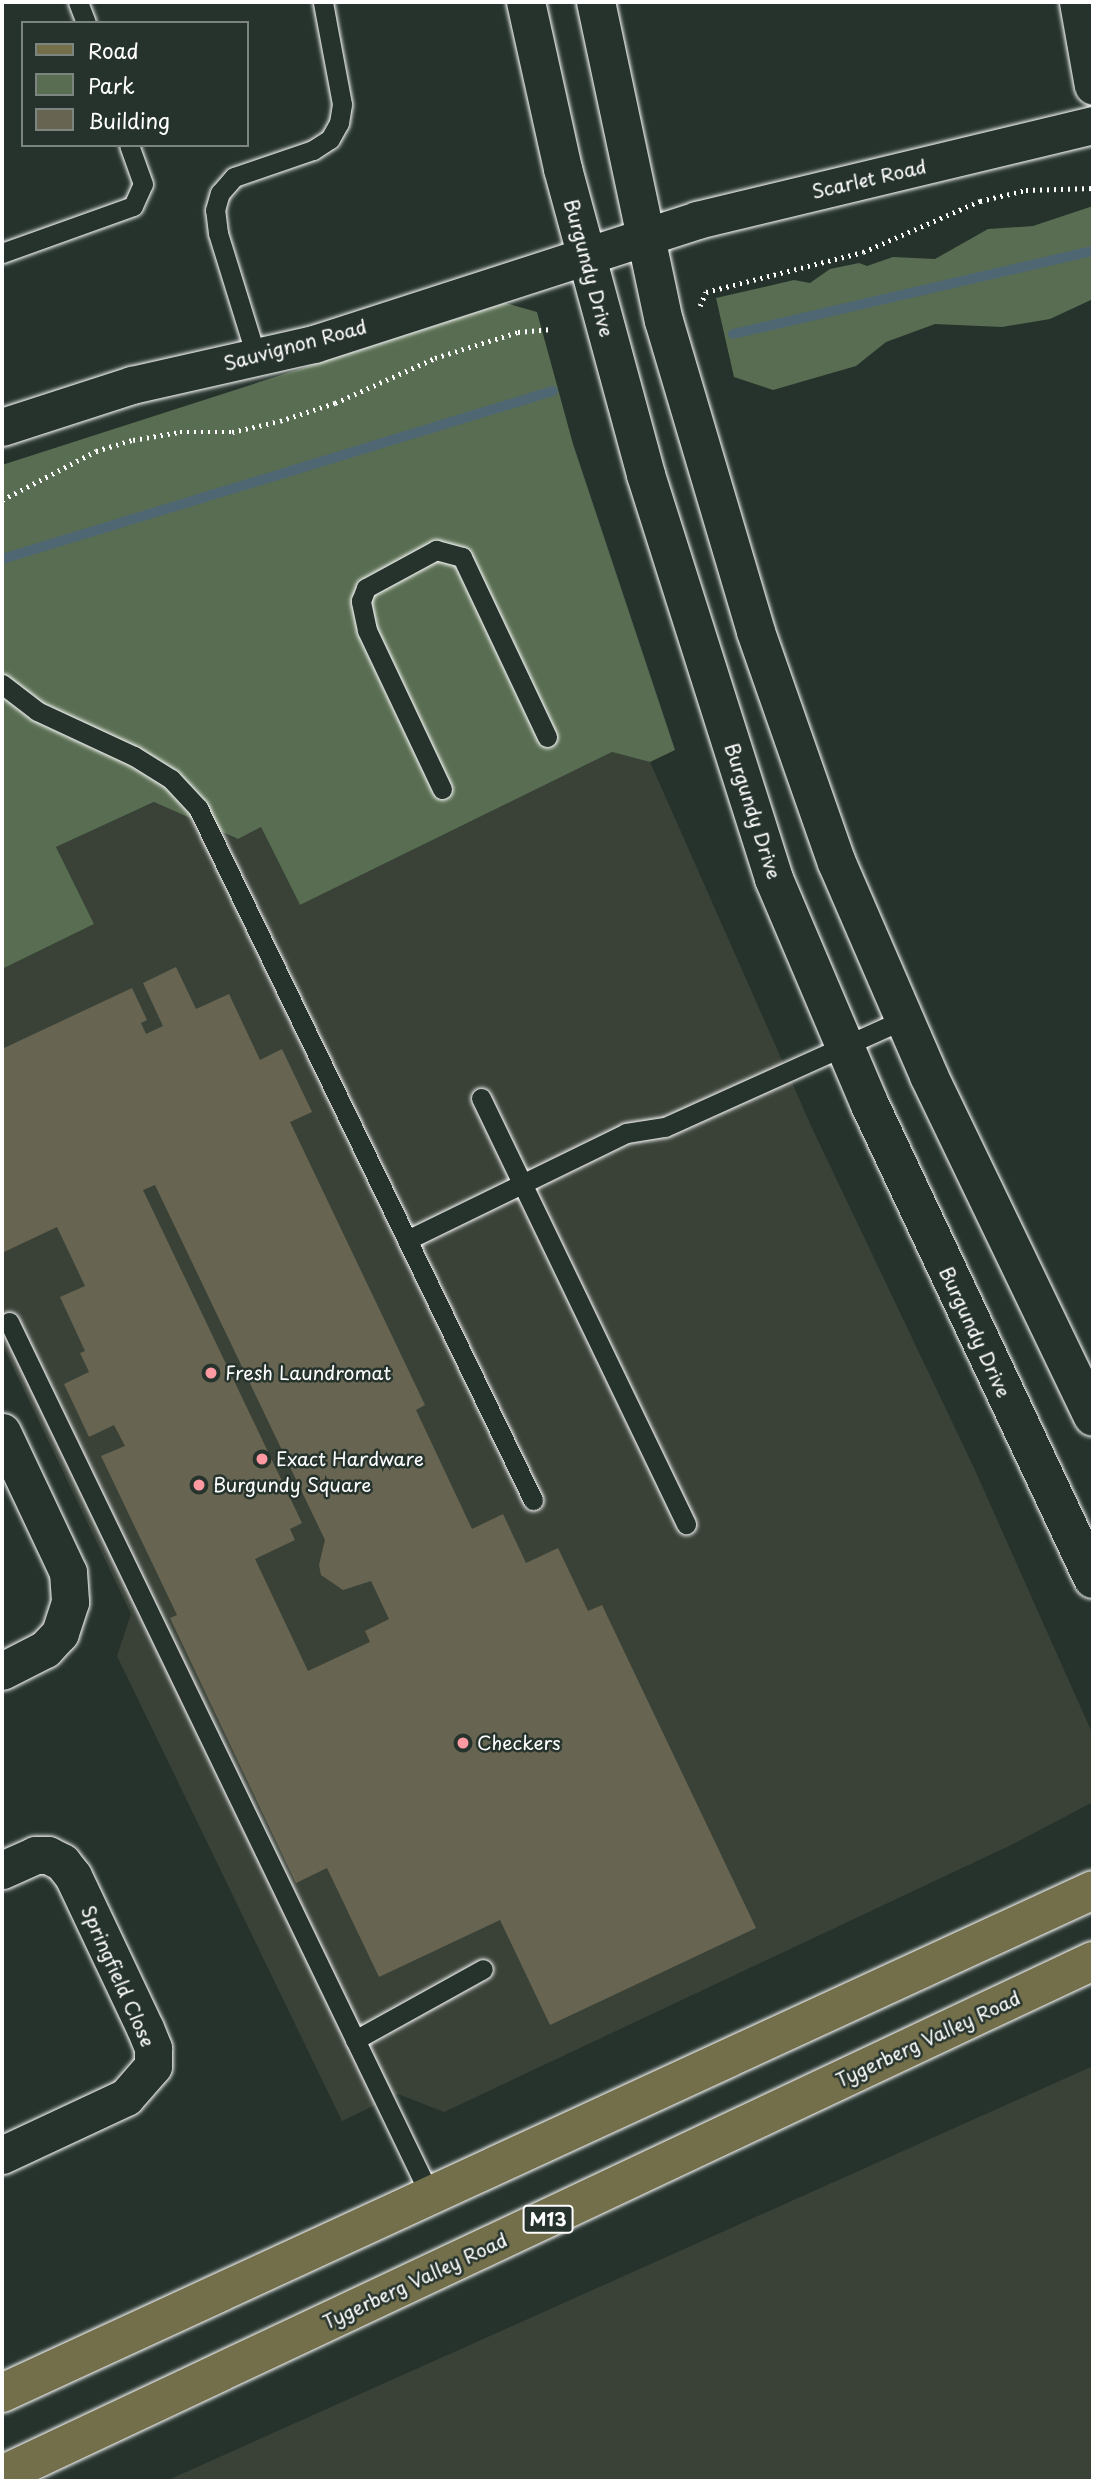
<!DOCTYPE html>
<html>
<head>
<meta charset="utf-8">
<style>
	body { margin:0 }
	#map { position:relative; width:1095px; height:2483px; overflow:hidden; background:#26332d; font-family:"Playpen Sans",sans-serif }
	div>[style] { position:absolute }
	.built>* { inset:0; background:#3a4238 }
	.green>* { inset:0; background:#586d51 }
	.stream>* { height:10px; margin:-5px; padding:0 5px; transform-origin:5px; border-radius:5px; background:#4f6773 }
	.building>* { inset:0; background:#676551 }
	.path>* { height:4.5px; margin-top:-2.25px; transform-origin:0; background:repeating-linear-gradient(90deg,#fff 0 2px,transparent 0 7px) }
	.roads { filter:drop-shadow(0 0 2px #fff) drop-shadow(0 0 2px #fff) }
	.lane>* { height:19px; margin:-9.5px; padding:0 9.5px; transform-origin:9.5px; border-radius:9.5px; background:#26332d }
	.street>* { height:37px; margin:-18.5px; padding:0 18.5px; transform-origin:18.5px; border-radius:18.5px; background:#26332d }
	.secondary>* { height:38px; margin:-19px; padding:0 19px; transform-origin:19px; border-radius:19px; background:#26332d }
	.primary>* { height:38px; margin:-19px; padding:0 19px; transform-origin:19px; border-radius:19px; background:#726f4a }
	.dots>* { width:19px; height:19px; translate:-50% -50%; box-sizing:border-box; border:4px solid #26332d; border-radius:50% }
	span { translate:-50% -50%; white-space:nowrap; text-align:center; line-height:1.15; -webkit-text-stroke:5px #26332d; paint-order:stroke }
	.shield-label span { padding:2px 5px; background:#26332d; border:2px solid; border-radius:5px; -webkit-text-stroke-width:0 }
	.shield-label { font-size:18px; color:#fff; font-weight:700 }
	.street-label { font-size:19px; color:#fff }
	.poi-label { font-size:19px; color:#fff }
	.left { translate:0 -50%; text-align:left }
	.frame { position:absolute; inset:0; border:4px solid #fff; pointer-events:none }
	.legend { position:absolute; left:21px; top:21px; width:228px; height:126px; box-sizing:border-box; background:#26332d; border:2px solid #7d8581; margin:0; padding:9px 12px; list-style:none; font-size:21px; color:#fff }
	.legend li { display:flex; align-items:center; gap:14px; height:35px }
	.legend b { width:35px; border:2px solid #7d8581 }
</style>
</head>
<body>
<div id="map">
	<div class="built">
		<div style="clip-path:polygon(612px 752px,650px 762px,812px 1128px,974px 1468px,1093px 1735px,1093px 1802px,1011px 1845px,444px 2112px,398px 2094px,342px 2121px,117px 1656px,131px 1614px,2px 1344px,2px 969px,94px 924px,56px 847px,155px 802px,237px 839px,261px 827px,300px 905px)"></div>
		<div style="clip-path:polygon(1093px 2066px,1093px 2481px,166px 2481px)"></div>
	</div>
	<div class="green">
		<div style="clip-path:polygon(1093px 206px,1093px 299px,1050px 319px,1002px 327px,935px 324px,886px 342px,856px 366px,773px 390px,734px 377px,716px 298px,794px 280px,810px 283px,830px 269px,859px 263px,867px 266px,893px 257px,935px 259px,988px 229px,1033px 226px)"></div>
		<div style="clip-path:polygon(505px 303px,537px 312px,573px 444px,675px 750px,650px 762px,612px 752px,300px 905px,261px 827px,238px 839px,154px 802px,56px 847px,94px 924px,2px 969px,2px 465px)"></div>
	</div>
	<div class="stream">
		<div style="left:733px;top:334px;width:369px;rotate:-13deg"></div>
		<div style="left:2px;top:559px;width:576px;rotate:-16.96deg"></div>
	</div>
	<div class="building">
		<div style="clip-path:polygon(evenodd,176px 967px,196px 1009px,229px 994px,260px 1060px,282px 1049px,312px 1112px,290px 1122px,425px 1405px,416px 1410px,472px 1529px,503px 1514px,526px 1563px,558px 1548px,588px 1611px,602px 1605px,756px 1928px,550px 2025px,500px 1920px,379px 1977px,327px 1868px,296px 1883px,170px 1618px,177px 1615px,101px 1456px,125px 1446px,114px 1425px,89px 1437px,64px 1384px,89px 1372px,80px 1353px,85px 1351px,60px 1297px,85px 1286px,57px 1227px,4px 1252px,2px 1247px,2px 1049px,132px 988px,147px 1020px,141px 1023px,146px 1034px,163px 1026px,143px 983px,176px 967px,155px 1185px,325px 1540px,319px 1565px,321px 1575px,343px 1590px,371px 1581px,389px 1619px,365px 1631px,370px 1642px,308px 1671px,255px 1559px,295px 1540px,290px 1529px,302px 1523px,143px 1190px,155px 1185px)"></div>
	</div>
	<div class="path">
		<div style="left:700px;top:306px;width:15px;rotate:-67deg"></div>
		<div style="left:706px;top:292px;width:162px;rotate:-14.3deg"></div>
		<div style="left:863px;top:252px;width:128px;rotate:-23.6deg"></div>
		<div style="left:980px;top:201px;width:47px;rotate:-13.4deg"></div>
		<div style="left:1026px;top:190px;width:67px;rotate:-1.7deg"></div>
		<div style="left:2px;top:500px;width:106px;rotate:-27.5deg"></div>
		<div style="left:96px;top:451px;width:39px;rotate:-17deg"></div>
		<div style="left:133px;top:440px;width:48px;rotate:-9.7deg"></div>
		<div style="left:180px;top:432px;width:52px"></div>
		<div style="left:232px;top:432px;width:49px;rotate:-12.9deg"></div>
		<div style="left:280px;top:421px;width:58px;rotate:-18.1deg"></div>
		<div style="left:335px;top:403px;width:110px;rotate:-24.2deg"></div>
		<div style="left:435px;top:358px;width:87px;rotate:-17.4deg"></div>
		<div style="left:518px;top:332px;width:34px;rotate:-5deg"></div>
	</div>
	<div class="roads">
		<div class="lane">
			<div style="left:78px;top:2px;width:22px;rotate:69deg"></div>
			<div style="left:2px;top:253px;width:139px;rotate:-19.7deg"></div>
			<div style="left:133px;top:206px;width:24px;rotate:-66deg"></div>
			<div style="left:143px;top:184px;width:41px;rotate:-109.7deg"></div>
			<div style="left:256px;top:356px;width:129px;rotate:-107.2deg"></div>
			<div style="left:218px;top:233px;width:23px;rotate:-97deg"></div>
			<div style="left:215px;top:210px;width:18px;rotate:-74deg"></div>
			<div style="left:220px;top:193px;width:21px;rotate:-49deg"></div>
			<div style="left:234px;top:177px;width:83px;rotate:-18.9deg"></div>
			<div style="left:313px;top:150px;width:20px;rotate:-33deg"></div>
			<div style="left:330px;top:139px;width:18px;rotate:-61deg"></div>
			<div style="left:339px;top:123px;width:19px;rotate:-81deg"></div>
			<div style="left:342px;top:104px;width:104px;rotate:-100.6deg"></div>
			<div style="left:2px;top:684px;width:44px;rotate:37.6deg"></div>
			<div style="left:37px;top:711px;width:107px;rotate:24.9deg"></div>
			<div style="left:134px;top:756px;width:44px;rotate:31.9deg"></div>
			<div style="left:171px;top:779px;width:40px;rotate:47deg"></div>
			<div style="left:198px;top:808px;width:769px;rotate:64.17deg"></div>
			<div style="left:442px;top:789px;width:176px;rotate:-115.3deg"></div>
			<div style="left:367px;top:630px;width:30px;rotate:-102deg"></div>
			<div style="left:361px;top:601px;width:14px;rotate:-69deg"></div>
			<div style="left:366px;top:588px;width:80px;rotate:-28.5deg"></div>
			<div style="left:436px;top:550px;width:27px;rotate:15deg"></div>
			<div style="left:462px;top:557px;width:199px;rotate:64.7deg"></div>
			<div style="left:481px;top:1098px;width:473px;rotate:64.3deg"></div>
			<div style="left:407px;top:1240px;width:244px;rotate:-26deg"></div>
			<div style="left:626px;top:1133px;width:39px;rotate:-9deg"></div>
			<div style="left:665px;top:1127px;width:265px;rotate:-24.3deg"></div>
			<div style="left:9px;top:1322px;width:969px;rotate:64.25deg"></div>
			<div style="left:355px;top:2040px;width:146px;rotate:-29deg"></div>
		</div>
		<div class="street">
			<div style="left:1078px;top:2px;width:85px;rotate:79.9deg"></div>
			<div style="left:2px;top:427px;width:137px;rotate:-17.9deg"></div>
			<div style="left:132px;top:385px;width:187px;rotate:-12.7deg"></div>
			<div style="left:314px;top:344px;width:403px;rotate:-17.9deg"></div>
			<div style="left:697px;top:220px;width:407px;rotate:-13.5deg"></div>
			<div style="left:2px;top:1432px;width:155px;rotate:64.8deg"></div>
			<div style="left:68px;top:1572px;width:30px;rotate:86deg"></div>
			<div style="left:70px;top:1602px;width:33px;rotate:108deg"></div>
			<div style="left:60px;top:1633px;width:22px;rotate:133deg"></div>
			<div style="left:45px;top:1649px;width:48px;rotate:152.9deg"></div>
			<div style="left:2px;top:1870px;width:36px;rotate:-24deg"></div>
			<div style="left:35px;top:1855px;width:13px"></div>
			<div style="left:48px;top:1855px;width:16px;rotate:27deg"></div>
			<div style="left:62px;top:1862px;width:18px;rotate:52deg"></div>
			<div style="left:73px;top:1876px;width:168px;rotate:64.7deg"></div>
			<div style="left:145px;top:2028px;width:22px;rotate:68deg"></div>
			<div style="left:153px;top:2048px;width:18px;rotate:90deg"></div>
			<div style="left:153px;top:2066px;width:41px;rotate:131.1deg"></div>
			<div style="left:126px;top:2097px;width:137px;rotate:154.9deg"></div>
		</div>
		<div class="secondary">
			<div style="left:526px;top:2px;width:171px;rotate:77.5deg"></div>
			<div style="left:563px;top:169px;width:317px;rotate:74.8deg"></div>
			<div style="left:646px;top:475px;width:424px;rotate:72.4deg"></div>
			<div style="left:774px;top:879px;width:243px;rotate:67deg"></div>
			<div style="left:869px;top:1103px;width:526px;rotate:64.8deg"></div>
			<div style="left:596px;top:2px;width:326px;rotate:78deg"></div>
			<div style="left:664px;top:321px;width:324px;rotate:73.5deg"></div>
			<div style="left:756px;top:632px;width:245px;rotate:70.7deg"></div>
			<div style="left:837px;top:863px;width:232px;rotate:66.6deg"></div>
			<div style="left:929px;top:1076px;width:378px;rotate:64.3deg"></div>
		</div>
		<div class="primary">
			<div style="left:2px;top:2393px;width:1201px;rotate:-24.75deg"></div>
			<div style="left:2px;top:2475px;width:1206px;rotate:-25.23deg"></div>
		</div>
	</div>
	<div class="dots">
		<div style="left:211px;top:1373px;background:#ff9aa2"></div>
		<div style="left:262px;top:1459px;background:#ff9aa2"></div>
		<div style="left:199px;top:1485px;background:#ff9aa2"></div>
		<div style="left:463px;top:1743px;background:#ff9aa2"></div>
	</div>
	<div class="shield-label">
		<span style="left:548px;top:2219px">M13</span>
	</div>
	<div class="street-label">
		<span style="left:869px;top:179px;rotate:-13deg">Scarlet Road</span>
		<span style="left:589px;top:268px;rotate:75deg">Burgundy Drive</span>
		<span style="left:295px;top:345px;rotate:-15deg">Sauvignon Road</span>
		<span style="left:753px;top:811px;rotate:72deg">Burgundy Drive</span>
		<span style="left:975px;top:1332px;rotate:65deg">Burgundy Drive</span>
		<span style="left:118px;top:1976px;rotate:66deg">Springfield Close</span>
		<span style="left:928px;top:2039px;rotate:-25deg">Tygerberg Valley Road</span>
		<span style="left:415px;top:2281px;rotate:-25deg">Tygerberg Valley Road</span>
	</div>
	<div class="poi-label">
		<span class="left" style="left:225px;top:1373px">Fresh Laundromat</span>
		<span class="left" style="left:276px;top:1459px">Exact Hardware</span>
		<span class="left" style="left:213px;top:1485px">Burgundy Square</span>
		<span class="left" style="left:477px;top:1743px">Checkers</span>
	</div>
	<div class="frame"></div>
	<ul class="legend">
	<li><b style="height:9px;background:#726f4a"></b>Road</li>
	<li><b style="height:19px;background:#586d51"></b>Park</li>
	<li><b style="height:19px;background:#676551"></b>Building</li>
	</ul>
</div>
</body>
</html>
